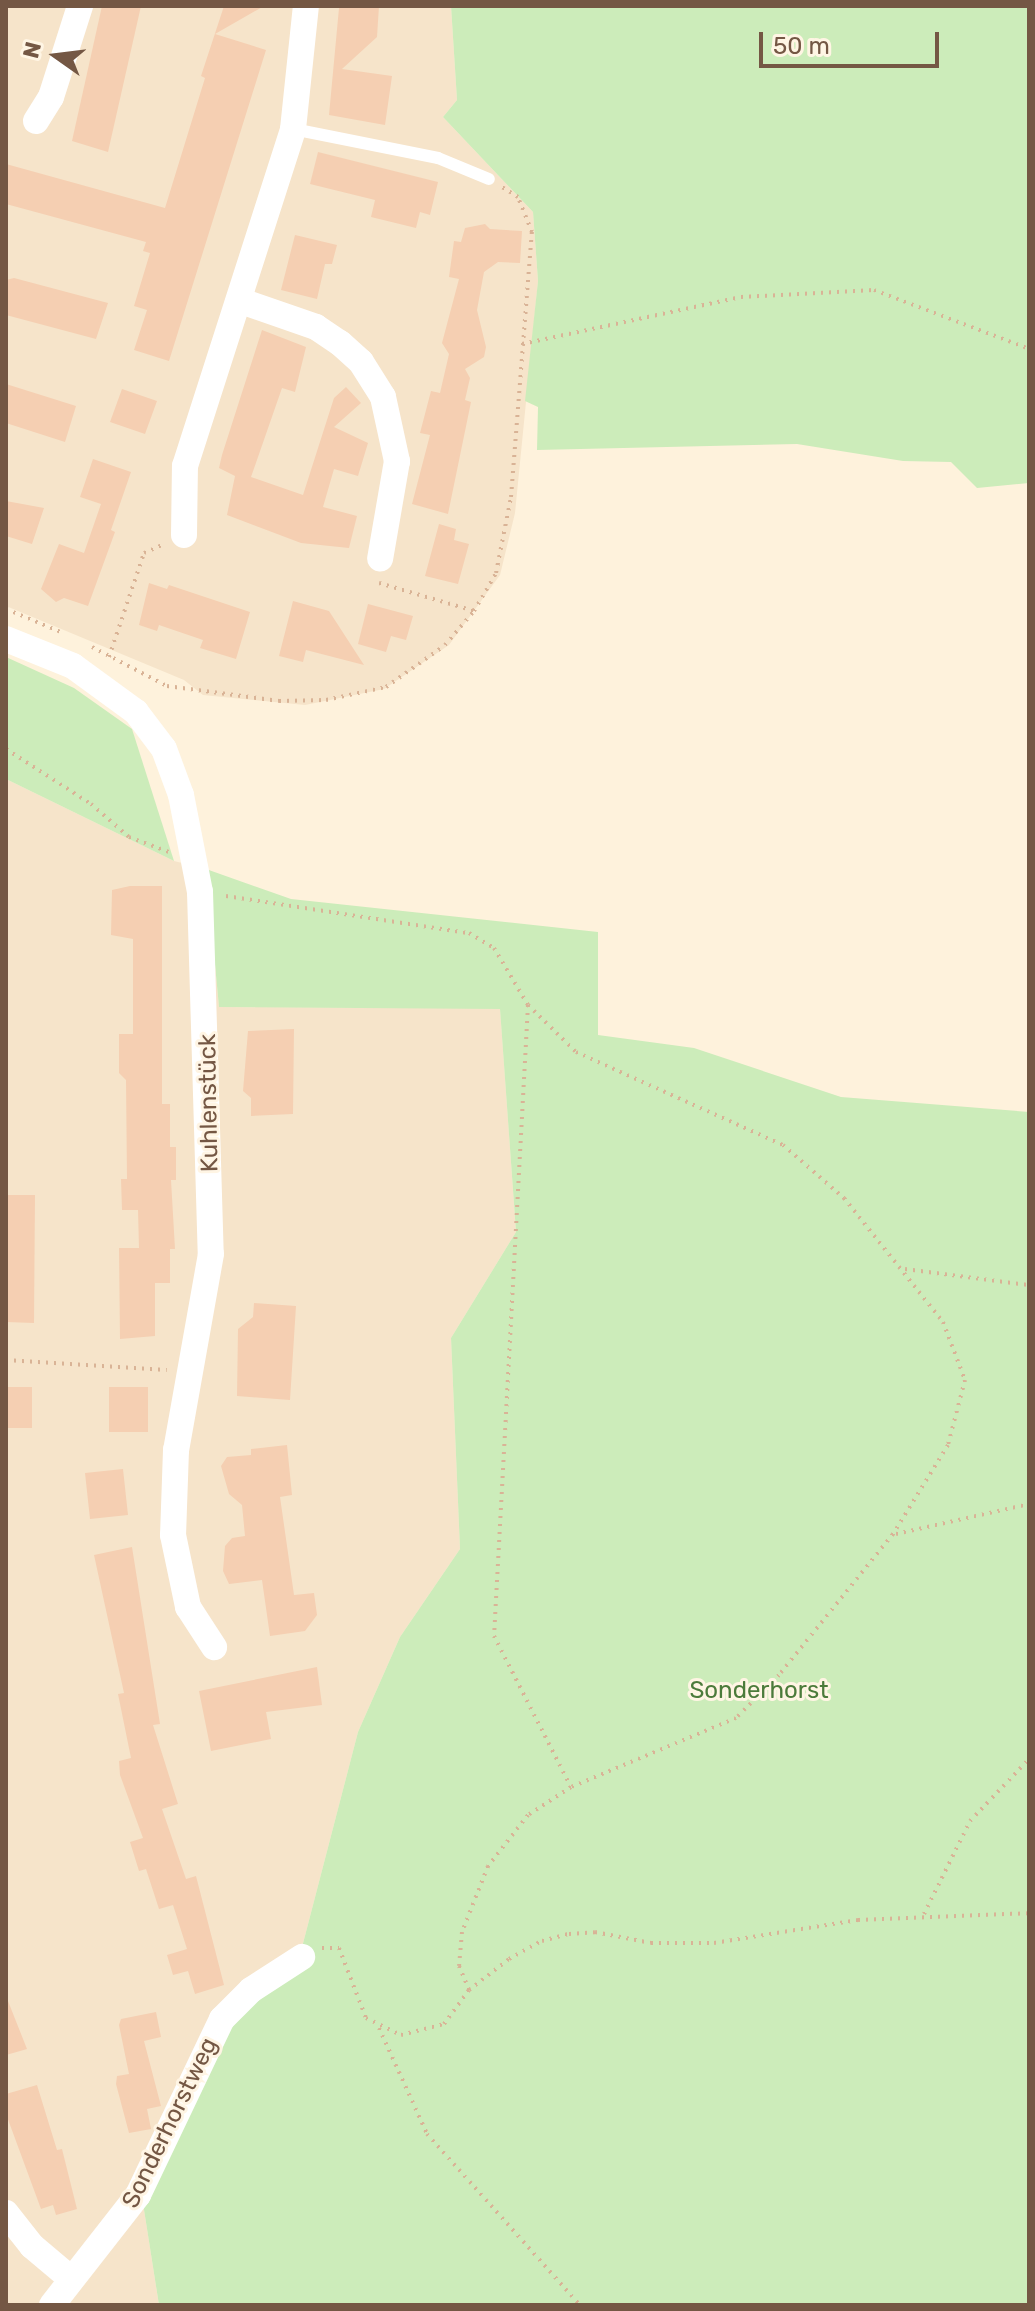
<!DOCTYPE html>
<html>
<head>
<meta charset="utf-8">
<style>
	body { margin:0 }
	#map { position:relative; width:1035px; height:2311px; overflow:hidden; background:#fef2dc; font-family:Rubik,sans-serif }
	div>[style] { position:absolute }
	.residential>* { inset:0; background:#f6e4ca }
	.green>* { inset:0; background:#ccecba }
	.building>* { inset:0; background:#f5cfb2 }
	.path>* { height:4px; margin-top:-2px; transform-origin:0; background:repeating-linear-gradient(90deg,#d9b396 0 2px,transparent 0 8px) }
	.service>* { height:12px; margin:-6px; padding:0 6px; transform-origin:6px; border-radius:6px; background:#fff }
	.minor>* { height:26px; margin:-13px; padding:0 13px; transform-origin:13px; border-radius:13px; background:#fff }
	span { translate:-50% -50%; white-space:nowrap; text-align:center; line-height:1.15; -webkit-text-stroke:6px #fff5e4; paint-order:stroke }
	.street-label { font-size:24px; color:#745744 }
	.park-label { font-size:24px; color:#4c7b3b }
	.frame { position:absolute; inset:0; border:8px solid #745744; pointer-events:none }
	.north { position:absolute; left:16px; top:16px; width:80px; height:80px; -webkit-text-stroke:6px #fff5e4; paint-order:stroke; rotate:284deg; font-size:22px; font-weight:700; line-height:32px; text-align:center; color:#745744 }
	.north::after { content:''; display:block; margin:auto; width:28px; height:36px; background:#745744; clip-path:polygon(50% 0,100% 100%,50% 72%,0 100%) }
	.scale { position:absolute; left:759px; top:32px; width:180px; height:36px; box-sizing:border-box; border:4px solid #745744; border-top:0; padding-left:10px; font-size:24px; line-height:28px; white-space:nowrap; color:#745744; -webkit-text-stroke:6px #fff5e4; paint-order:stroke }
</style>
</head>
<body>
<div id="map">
	<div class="residential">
		<div style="clip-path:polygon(6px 6px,451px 6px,457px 100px,443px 117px,533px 212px,538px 281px,515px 513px,500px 575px,449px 645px,384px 689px,305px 705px,203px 695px,184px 680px,6px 606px)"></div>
		<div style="clip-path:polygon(6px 779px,174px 861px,206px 869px,219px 1007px,500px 1008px,516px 1232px,451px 1338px,460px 1549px,400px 1637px,358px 1732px,300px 1955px,142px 2197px,159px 2305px,6px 2305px)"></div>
	</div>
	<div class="green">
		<div style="clip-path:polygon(451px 6px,1029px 6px,1029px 483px,977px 488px,951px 462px,903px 461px,797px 444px,537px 450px,538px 407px,525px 401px,538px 281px,533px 212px,443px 117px,457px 100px)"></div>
		<div style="clip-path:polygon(6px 657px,74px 688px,132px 729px,174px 861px,6px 779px)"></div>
		<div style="clip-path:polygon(206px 869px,291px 899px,598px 932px,598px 1035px,694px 1048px,841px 1097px,1029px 1112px,1029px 2305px,159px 2305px,142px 2197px,204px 2056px,300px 1955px,358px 1732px,400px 1637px,460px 1549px,451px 1338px,516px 1232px,500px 1009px,219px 1007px)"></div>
	</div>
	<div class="building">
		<div style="clip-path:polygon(102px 6px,141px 6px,108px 152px,72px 141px)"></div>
		<div style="clip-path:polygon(224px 6px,264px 6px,215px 34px,266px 50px,169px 361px,134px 350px,147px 310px,134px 306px,150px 253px,143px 251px,146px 242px,6px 204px,6px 164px,165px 208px,205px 78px,201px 76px)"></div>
		<div style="clip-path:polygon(358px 6px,379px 6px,377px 37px,342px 69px,392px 76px,385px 125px,329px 115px,339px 8px)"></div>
		<div style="clip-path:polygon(318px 152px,438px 182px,430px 215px,420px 212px,416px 228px,371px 217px,375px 200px,310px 184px)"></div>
		<div style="clip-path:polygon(485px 224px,490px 229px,522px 231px,520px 263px,498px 262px,484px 272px,477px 310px,486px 347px,484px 357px,465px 369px,470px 378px,465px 400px,471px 402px,448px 514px,412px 504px,430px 435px,420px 433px,431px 391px,440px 393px,449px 354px,442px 343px,459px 279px,449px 277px,454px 241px,461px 242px,465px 228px)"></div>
		<div style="clip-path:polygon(295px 235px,337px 245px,332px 264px,325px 264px,317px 299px,281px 290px)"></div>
		<div style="clip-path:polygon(14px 278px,108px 303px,96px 339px,6px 315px,6px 280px)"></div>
		<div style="clip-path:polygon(262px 330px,306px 347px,295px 392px,282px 388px,251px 477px,303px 495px,334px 398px,346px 387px,361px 403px,334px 427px,368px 443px,358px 476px,334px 469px,323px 507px,357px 516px,349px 548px,301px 543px,227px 515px,235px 476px,219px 468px,222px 455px)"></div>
		<div style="clip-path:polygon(6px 384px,76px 406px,65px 442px,6px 423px)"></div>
		<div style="clip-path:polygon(122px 389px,157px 401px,145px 434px,110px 422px)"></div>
		<div style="clip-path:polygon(93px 459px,131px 472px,111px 530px,115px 532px,88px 606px,64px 598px,56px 602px,41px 589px,59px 544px,84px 553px,101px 504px,80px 497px)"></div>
		<div style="clip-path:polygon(6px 501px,44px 508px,32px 544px,6px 536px)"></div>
		<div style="clip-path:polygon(439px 524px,456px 529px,454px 540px,469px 544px,458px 584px,425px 576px)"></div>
		<div style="clip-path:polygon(149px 583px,167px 589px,169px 585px,250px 612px,236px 659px,200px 648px,203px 640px,159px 625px,157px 631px,139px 625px)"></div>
		<div style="clip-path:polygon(293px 601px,329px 611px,364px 665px,306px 650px,303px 662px,279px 656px)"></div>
		<div style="clip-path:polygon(368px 604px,413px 616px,406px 640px,391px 636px,386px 652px,358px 644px)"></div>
		<div style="clip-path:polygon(130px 886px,162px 886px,162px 1104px,170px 1104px,170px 1147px,176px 1147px,176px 1180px,171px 1180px,175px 1249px,170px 1249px,170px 1283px,155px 1283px,155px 1336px,120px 1339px,119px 1248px,139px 1248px,138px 1210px,122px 1210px,121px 1179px,127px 1179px,126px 1080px,119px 1073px,119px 1034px,133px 1034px,133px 939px,111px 935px,112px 890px)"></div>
		<div style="clip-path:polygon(294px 1029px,293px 1114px,251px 1116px,251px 1098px,243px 1091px,248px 1031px)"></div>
		<div style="clip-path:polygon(6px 1195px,35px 1195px,34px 1323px,6px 1322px)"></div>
		<div style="clip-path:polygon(254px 1303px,296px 1306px,290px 1400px,237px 1396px,238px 1329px,253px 1317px)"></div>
		<div style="clip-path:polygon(6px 1387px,32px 1387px,32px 1428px,6px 1428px)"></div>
		<div style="clip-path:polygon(109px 1387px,148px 1387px,148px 1432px,109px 1432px)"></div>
		<div style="clip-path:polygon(287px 1445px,292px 1495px,280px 1497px,294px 1595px,314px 1593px,317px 1615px,305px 1631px,270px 1636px,262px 1580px,229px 1584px,223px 1571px,225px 1546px,232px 1538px,245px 1536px,242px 1505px,229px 1494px,221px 1466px,227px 1457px,251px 1455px,251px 1449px)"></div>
		<div style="clip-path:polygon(123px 1469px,128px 1515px,90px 1519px,85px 1473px)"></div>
		<div style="clip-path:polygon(132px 1547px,160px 1724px,153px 1725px,178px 1804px,162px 1809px,186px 1879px,196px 1876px,224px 1985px,195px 1994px,188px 1971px,173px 1975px,167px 1955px,187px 1949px,173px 1905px,159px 1909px,146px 1869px,139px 1871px,130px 1842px,143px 1838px,120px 1775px,119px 1761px,131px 1758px,118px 1694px,124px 1693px,94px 1555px)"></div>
		<div style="clip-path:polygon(317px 1667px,322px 1705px,266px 1712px,271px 1739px,211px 1751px,199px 1691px)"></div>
		<div style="clip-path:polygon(6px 1996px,27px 2049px,6px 2055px)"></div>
		<div style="clip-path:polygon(156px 2012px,161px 2037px,144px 2041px,161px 2106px,147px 2109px,151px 2129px,129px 2133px,116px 2084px,117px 2076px,129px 2074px,119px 2025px,121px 2019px)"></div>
		<div style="clip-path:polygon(37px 2085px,57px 2150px,62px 2149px,77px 2209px,56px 2215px,53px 2205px,41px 2209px,6px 2114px,6px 2094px)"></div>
	</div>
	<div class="path">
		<div style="left:522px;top:344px;width:224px;rotate:-12.1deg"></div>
		<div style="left:741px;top:297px;width:133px;rotate:-3deg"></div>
		<div style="left:874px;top:290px;width:166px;rotate:20.8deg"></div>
		<div style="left:379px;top:583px;width:99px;rotate:16.4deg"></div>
		<div style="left:6px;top:609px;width:62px;rotate:22.8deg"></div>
		<div style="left:92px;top:647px;width:85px;rotate:27.5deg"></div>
		<div style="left:167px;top:686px;width:113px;rotate:7.6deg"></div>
		<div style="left:279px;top:701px;width:47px;rotate:-1.2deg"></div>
		<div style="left:326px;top:700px;width:61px;rotate:-12.2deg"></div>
		<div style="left:386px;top:687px;width:72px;rotate:-35.4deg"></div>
		<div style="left:445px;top:645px;width:45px;rotate:-49.5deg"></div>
		<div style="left:474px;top:611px;width:44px;rotate:-59.9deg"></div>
		<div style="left:496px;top:573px;width:77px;rotate:-78.8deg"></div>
		<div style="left:511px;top:497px;width:266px;rotate:-85.5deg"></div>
		<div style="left:532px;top:232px;width:38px;rotate:-112deg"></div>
		<div style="left:518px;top:197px;width:19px;rotate:-148deg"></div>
		<div style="left:109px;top:657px;width:110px;rotate:-71.4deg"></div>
		<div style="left:144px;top:553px;width:22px;rotate:-24deg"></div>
		<div style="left:6px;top:749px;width:101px;rotate:32.9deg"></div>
		<div style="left:91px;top:804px;width:50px;rotate:41deg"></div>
		<div style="left:129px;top:837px;width:43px;rotate:20.6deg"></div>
		<div style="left:226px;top:896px;width:246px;rotate:8.7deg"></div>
		<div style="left:469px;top:933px;width:29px;rotate:31deg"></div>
		<div style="left:494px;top:948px;width:66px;rotate:59.2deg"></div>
		<div style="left:528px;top:1005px;width:67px;rotate:44.4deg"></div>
		<div style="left:576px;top:1052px;width:227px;rotate:24.2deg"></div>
		<div style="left:783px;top:1145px;width:81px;rotate:41deg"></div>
		<div style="left:844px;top:1198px;width:159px;rotate:51.4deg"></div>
		<div style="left:943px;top:1322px;width:62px;rotate:69.2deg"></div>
		<div style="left:965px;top:1380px;width:67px;rotate:104.7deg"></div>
		<div style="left:948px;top:1445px;width:105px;rotate:121.7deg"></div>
		<div style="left:893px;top:1534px;width:181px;rotate:129deg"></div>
		<div style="left:779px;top:1675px;width:61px;rotate:135deg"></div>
		<div style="left:736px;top:1718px;width:179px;rotate:157.3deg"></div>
		<div style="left:571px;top:1787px;width:51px;rotate:146.9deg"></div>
		<div style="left:528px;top:1815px;width:65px;rotate:128.1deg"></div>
		<div style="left:488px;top:1866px;width:71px;rotate:111.5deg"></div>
		<div style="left:462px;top:1932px;width:34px;rotate:95deg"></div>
		<div style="left:459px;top:1966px;width:26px;rotate:67deg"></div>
		<div style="left:528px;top:1005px;width:632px;rotate:93.08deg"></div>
		<div style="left:494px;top:1636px;width:169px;rotate:63deg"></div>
		<div style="left:905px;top:1269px;width:125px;rotate:7.4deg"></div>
		<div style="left:6px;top:1360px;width:161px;rotate:3.6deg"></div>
		<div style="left:896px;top:1534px;width:136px;rotate:-12.7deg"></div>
		<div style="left:924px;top:1914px;width:104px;rotate:-63.7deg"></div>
		<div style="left:970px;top:1821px;width:86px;rotate:-46.4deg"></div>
		<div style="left:322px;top:1948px;width:17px"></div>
		<div style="left:339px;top:1948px;width:75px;rotate:68.9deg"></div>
		<div style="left:366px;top:2018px;width:39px;rotate:26deg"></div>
		<div style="left:401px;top:2035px;width:44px;rotate:-14.3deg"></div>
		<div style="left:444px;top:2024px;width:42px;rotate:-53.7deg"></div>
		<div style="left:469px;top:1990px;width:51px;rotate:-37.8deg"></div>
		<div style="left:509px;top:1959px;width:38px;rotate:-29deg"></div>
		<div style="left:542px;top:1941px;width:28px;rotate:-15deg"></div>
		<div style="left:569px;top:1934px;width:26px;rotate:-4deg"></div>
		<div style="left:595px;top:1932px;width:57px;rotate:11.1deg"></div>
		<div style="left:651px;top:1943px;width:63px"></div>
		<div style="left:714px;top:1943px;width:146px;rotate:-9.1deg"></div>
		<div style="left:858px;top:1920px;width:171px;rotate:-2.3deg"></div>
		<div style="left:379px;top:2028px;width:116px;rotate:65.6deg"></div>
		<div style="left:427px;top:2134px;width:229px;rotate:48.2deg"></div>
	</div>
	<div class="service">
		<div style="left:293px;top:129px;width:148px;rotate:11.3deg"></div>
		<div style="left:438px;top:158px;width:55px;rotate:22.4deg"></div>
	</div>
	<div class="minor">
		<div style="left:36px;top:121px;width:28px;rotate:-58deg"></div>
		<div style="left:51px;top:97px;width:96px;rotate:-72.3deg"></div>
		<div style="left:241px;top:301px;width:79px;rotate:19.1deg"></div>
		<div style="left:316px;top:327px;width:29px;rotate:34deg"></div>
		<div style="left:340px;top:343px;width:28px;rotate:42deg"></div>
		<div style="left:361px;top:362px;width:41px;rotate:57.8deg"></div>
		<div style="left:383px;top:397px;width:66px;rotate:77.7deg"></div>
		<div style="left:397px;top:461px;width:99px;rotate:99.8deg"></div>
		<div style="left:184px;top:535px;width:69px;rotate:-89.2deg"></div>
		<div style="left:185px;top:466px;width:354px;rotate:-72.2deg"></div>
		<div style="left:293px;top:129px;width:124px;rotate:-84deg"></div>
		<div style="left:6px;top:639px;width:72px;rotate:21.9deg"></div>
		<div style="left:73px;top:666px;width:78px;rotate:36.1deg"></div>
		<div style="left:136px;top:712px;width:46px;rotate:52.9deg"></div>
		<div style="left:164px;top:749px;width:49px;rotate:69.7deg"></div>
		<div style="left:181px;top:795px;width:99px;rotate:78.9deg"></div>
		<div style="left:200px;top:892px;width:362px;rotate:88.3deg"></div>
		<div style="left:211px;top:1254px;width:199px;rotate:100.1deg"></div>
		<div style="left:176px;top:1450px;width:85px;rotate:92deg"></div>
		<div style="left:173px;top:1535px;width:74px;rotate:78.2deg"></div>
		<div style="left:188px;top:1607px;width:48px;rotate:57deg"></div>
		<div style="left:6px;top:2213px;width:42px;rotate:51.8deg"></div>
		<div style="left:32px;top:2246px;width:50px;rotate:40.1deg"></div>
		<div style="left:52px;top:2305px;width:140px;rotate:-52deg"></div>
		<div style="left:138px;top:2195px;width:195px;rotate:-64.5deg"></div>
		<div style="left:222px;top:2019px;width:41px;rotate:-45deg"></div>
		<div style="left:251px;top:1990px;width:61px;rotate:-32.9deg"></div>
	</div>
	<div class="street-label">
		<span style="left:209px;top:1103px;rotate:-91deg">Kuhlenstück</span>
		<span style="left:170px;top:2123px;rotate:-64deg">Sonderhorstweg</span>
	</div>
	<div class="park-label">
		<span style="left:759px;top:1691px">Sonderhorst</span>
	</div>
	<div class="frame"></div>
	<div class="north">N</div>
	<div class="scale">50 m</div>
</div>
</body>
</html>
